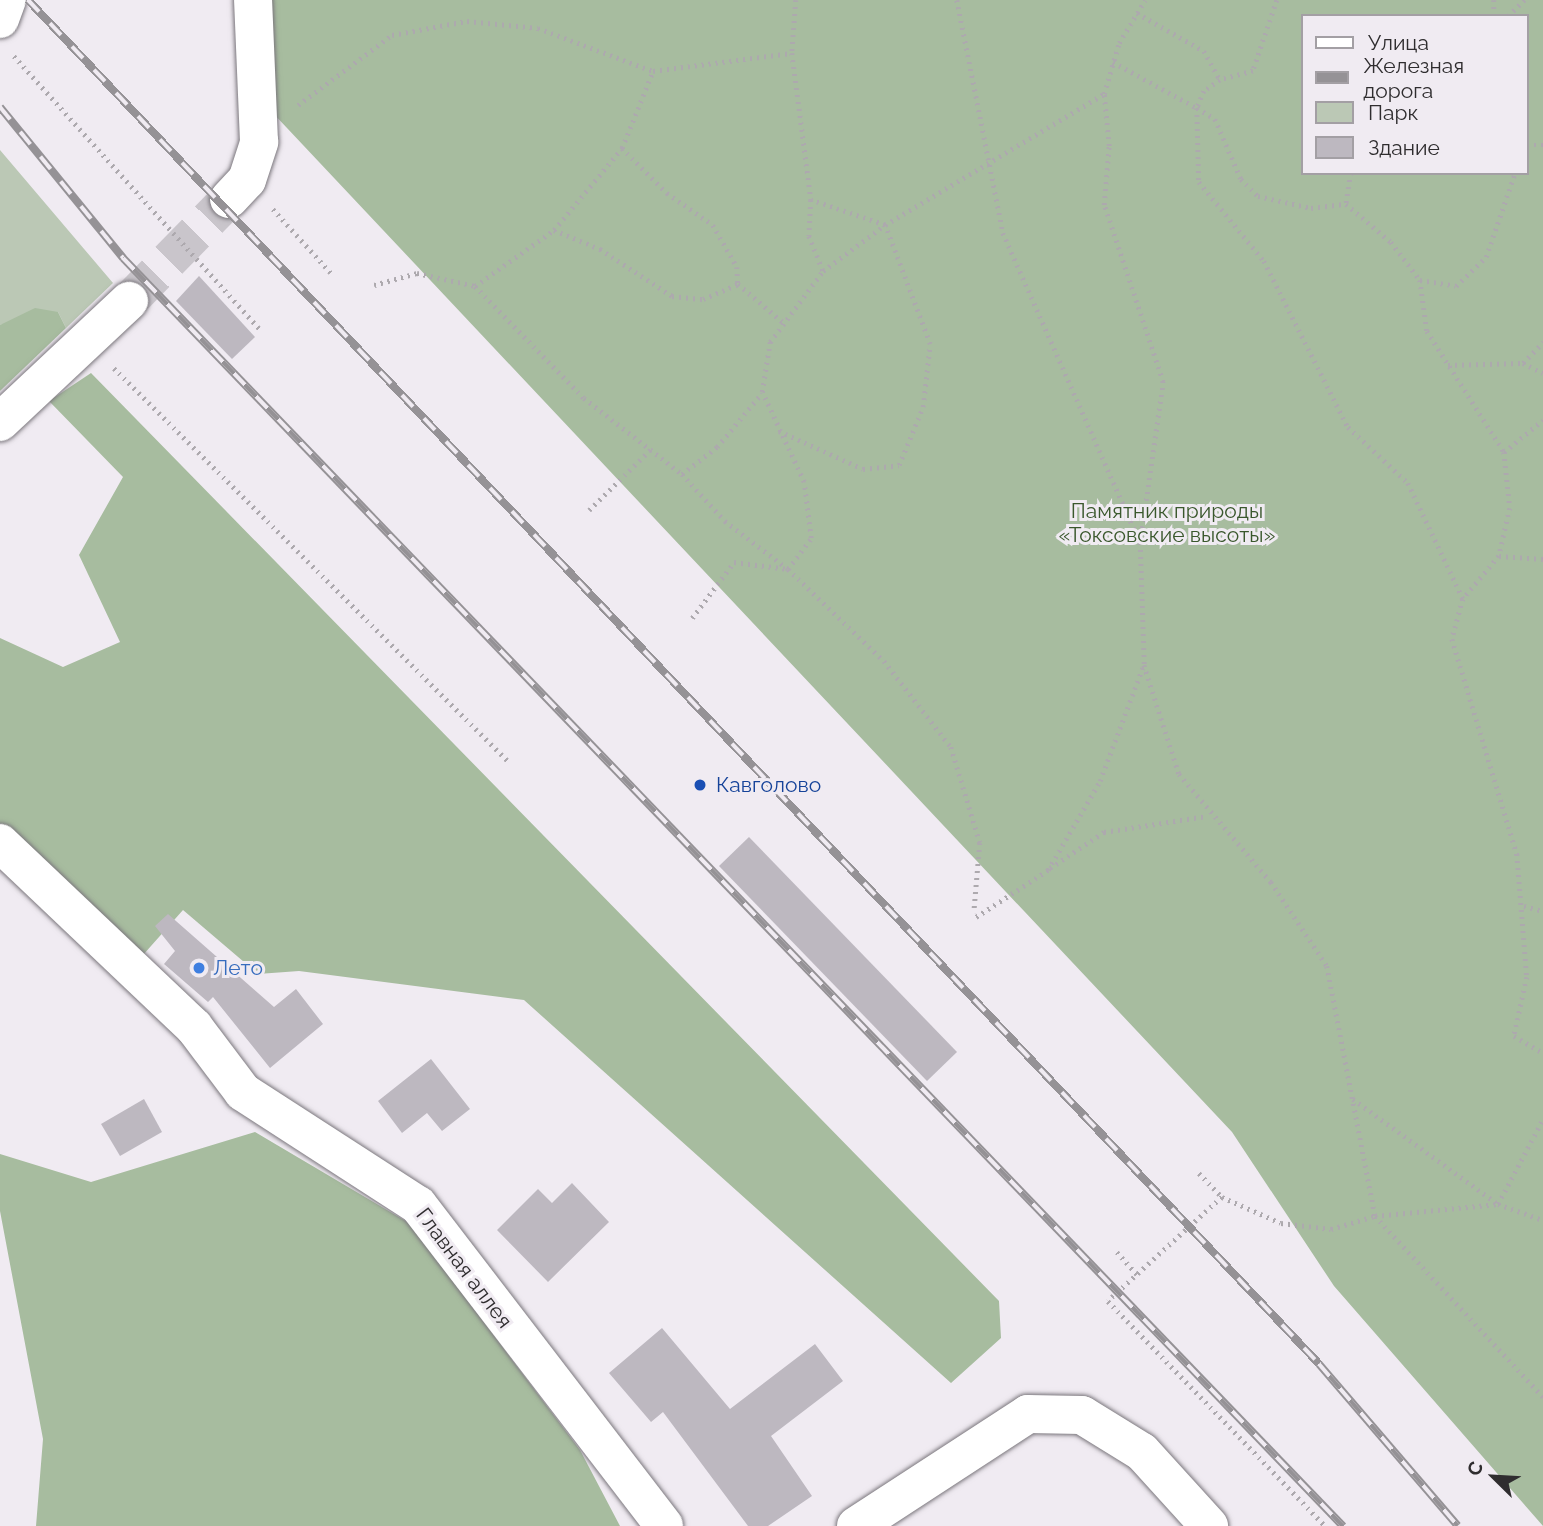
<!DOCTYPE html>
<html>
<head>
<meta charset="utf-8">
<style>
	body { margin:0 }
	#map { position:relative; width:1543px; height:1526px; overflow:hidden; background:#f0ebf2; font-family:Raleway,sans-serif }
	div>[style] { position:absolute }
	.green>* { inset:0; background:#bbc8b5 }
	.forest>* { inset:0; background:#a7bc9f }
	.building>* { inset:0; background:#bdb8c0 }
	.minor-tunnel>* { height:38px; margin-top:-19px; transform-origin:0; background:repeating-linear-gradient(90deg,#c9c5cb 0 38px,transparent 0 57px) }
	.path>* { height:4.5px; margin-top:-2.25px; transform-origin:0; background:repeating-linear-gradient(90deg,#ada9ae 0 2px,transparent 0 7px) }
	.roads { filter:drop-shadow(0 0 2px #7b777d) drop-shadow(0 0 2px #7b777d) }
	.minor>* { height:38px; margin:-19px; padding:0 19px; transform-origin:19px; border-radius:19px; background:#fff }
	.rail>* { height:8px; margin-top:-4px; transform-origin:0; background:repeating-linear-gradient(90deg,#f0ebf2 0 16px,#959296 0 32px); box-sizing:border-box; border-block:2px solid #959296 }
	.dots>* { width:19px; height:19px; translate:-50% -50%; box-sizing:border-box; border:4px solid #f0ebf2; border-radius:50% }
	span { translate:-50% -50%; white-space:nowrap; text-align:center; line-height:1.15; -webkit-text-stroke:6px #f0ebf2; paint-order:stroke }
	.park-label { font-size:21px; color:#3a582d }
	.transit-label { font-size:21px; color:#164399 }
	.left { translate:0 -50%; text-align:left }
	.shop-label { font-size:21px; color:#366cbe }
	.street-label { font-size:21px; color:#2f2d2f }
	.legend { position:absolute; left:1301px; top:14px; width:228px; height:161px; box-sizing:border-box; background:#f0ebf2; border:2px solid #a39fa4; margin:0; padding:9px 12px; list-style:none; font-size:21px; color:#2f2d2f }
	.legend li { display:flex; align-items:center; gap:14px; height:35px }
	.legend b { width:35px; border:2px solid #a39fa4 }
	.north { position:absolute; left:1459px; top:1442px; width:70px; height:70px; -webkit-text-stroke:5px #f0ebf2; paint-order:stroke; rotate:294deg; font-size:19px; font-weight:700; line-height:28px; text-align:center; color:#2f2d2f }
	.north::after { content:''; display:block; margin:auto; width:24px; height:32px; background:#2f2d2f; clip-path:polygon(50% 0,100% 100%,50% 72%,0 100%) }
</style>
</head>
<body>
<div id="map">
	<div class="green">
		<div style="clip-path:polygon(0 150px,113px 283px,66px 328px,58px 312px,0 325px)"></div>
	</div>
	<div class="forest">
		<div style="clip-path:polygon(evenodd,269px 0,1543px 0,1543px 1526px,1334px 1286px,1232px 1132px,271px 111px,269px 0,1303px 16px,1527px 16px,1527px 173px,1303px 173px,1303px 16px)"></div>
		<div style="clip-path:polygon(35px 308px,58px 312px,66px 328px,0 391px,0 325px)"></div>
		<div style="clip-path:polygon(91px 373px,999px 1301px,1001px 1338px,951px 1383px,524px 1000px,299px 971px,258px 974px,183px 910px,143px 955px,0 831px,0 638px,63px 667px,120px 642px,79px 555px,123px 477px,49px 401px)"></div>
		<div style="clip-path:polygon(255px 1132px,409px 1223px,580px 1450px,620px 1526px,36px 1526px,43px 1439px,0 1211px,0 1154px,91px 1182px)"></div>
	</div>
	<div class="building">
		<div style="clip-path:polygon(199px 276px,255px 337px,232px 359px,176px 301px)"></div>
		<div style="clip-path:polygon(749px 837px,957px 1052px,927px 1081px,719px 866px)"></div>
		<div style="clip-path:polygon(168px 914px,274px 1007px,296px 989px,323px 1024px,270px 1068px,213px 997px,208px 1002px,164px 964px,175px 951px,155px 926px)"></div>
		<div style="clip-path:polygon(431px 1059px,470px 1109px,442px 1131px,427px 1113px,402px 1133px,378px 1101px)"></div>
		<div style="clip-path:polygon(144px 1099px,162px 1132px,120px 1156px,101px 1124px)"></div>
		<div style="clip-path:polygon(572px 1183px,609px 1222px,548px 1282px,497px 1230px,538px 1189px,552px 1203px)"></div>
		<div style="clip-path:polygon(662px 1328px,730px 1409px,815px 1344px,843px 1381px,771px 1436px,812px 1496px,768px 1526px,748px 1526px,663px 1412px,651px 1422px,609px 1373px)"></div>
	</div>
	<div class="minor-tunnel">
		<div style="left:129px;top:301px;width:143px;rotate:-45.6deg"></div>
	</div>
	<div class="path">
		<div style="left:796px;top:0;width:53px;rotate:94.3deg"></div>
		<div style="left:792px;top:53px;width:148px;rotate:82.6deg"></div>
		<div style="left:957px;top:0;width:237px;rotate:78.8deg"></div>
		<div style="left:1003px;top:233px;width:336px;rotate:66.1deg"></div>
		<div style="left:1277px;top:0;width:75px;rotate:108.7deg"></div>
		<div style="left:1253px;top:71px;width:34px;rotate:165deg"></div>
		<div style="left:1220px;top:80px;width:19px;rotate:145deg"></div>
		<div style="left:1204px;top:91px;width:18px;rotate:112deg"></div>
		<div style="left:1197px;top:108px;width:21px;rotate:31deg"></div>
		<div style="left:1215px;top:119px;width:65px;rotate:66.6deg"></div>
		<div style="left:1241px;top:179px;width:24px;rotate:45deg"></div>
		<div style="left:1258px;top:196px;width:54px;rotate:12.8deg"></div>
		<div style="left:1311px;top:208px;width:35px;rotate:-7deg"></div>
		<div style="left:1494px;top:0;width:16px;rotate:90deg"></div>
		<div style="left:1137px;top:13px;width:77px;rotate:29.6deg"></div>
		<div style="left:1204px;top:51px;width:33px;rotate:61deg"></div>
		<div style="left:1508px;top:16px;width:23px;rotate:-45deg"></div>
		<div style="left:14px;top:56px;width:370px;rotate:48deg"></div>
		<div style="left:1113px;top:62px;width:96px;rotate:28.7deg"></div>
		<div style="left:1197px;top:108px;width:74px;rotate:88.5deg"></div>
		<div style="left:1199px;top:182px;width:102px;rotate:50.6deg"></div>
		<div style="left:1264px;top:261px;width:186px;rotate:63.2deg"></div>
		<div style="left:1348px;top:427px;width:82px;rotate:43deg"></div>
		<div style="left:1408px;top:483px;width:128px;rotate:64.6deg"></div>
		<div style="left:298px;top:105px;width:117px;rotate:-36.7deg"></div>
		<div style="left:392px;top:35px;width:76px;rotate:-10.6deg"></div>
		<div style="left:467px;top:21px;width:71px;rotate:5.6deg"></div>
		<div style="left:538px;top:28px;width:123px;rotate:20.5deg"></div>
		<div style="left:653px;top:71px;width:140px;rotate:-7.4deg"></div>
		<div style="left:1527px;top:145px;width:16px"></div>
		<div style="left:622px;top:148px;width:64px;rotate:45deg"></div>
		<div style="left:667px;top:193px;width:56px;rotate:34.8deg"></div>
		<div style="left:713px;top:225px;width:48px;rotate:60.3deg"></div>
		<div style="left:737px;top:267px;width:17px;rotate:87deg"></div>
		<div style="left:1351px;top:173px;width:31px;rotate:99deg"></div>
		<div style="left:1346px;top:204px;width:59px;rotate:40.2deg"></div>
		<div style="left:1391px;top:242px;width:48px;rotate:52.7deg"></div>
		<div style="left:1420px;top:280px;width:51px;rotate:82.2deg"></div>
		<div style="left:1427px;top:331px;width:143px;rotate:57.5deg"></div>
		<div style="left:1504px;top:452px;width:56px;rotate:83.9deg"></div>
		<div style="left:1510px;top:508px;width:49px;rotate:102.9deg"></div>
		<div style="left:1499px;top:556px;width:56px;rotate:129.9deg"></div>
		<div style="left:1463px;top:599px;width:41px;rotate:105.4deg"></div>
		<div style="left:1452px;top:639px;width:225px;rotate:73.2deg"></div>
		<div style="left:1517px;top:854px;width:123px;rotate:85.4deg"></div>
		<div style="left:1527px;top:977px;width:60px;rotate:102.4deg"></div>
		<div style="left:1514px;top:1036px;width:34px;rotate:30deg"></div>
		<div style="left:273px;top:209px;width:86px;rotate:47.8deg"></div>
		<div style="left:554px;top:230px;width:50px;rotate:22.4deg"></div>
		<div style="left:600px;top:249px;width:86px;rotate:33.1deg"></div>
		<div style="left:672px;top:296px;width:31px;rotate:6deg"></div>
		<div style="left:703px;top:299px;width:38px;rotate:-23deg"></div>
		<div style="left:738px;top:284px;width:60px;rotate:40.3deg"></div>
		<div style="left:1420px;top:280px;width:36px;rotate:9deg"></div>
		<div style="left:1456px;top:286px;width:42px;rotate:-44deg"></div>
		<div style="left:1486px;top:257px;width:89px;rotate:-71deg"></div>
		<div style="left:374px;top:285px;width:45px;rotate:-15.6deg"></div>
		<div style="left:417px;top:273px;width:59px;rotate:12.6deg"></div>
		<div style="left:475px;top:286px;width:156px;rotate:45.8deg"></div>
		<div style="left:584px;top:398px;width:124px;rotate:37.8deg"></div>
		<div style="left:682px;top:474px;width:64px;rotate:47.5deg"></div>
		<div style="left:725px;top:521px;width:79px;rotate:37.3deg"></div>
		<div style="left:788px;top:569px;width:133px;rotate:43.8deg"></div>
		<div style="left:884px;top:661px;width:109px;rotate:52.1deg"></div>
		<div style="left:951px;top:747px;width:100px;rotate:73.2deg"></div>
		<div style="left:980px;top:843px;width:70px;rotate:94.9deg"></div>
		<div style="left:475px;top:286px;width:97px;rotate:-35.3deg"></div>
		<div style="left:554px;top:230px;width:107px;rotate:-50.3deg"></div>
		<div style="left:622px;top:148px;width:83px;rotate:-68.1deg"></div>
		<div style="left:1523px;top:363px;width:22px;rotate:27deg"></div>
		<div style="left:1448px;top:365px;width:75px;rotate:-1.5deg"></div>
		<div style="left:1523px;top:363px;width:29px;rotate:-46deg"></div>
		<div style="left:114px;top:368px;width:558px;rotate:44.93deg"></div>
		<div style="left:779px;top:431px;width:92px;rotate:24.3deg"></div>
		<div style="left:863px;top:469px;width:36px;rotate:-6deg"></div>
		<div style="left:899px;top:465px;width:63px;rotate:-67.5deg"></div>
		<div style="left:923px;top:407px;width:63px;rotate:-83.7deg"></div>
		<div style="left:930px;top:344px;width:127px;rotate:-110.7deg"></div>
		<div style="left:885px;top:225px;width:78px;rotate:-161.3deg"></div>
		<div style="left:811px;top:200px;width:36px;rotate:93deg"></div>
		<div style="left:809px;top:236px;width:38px;rotate:68deg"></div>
		<div style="left:1504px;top:452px;width:50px;rotate:-39.4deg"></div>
		<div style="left:682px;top:474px;width:44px;rotate:-37.6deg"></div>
		<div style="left:717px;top:447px;width:70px;rotate:-50.2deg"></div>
		<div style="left:589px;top:510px;width:88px;rotate:-44.5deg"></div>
		<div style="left:1499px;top:556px;width:44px;rotate:3.9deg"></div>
		<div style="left:692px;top:618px;width:70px;rotate:-53.1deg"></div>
		<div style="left:734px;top:562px;width:54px;rotate:7.4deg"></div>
		<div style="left:788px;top:569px;width:39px;rotate:-53deg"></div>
		<div style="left:811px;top:538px;width:56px;rotate:-97.1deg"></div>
		<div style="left:804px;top:482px;width:99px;rotate:-115deg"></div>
		<div style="left:762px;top:392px;width:51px;rotate:-80.9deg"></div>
		<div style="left:770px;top:342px;width:89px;rotate:-53.3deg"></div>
		<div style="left:823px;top:271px;width:77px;rotate:-36.6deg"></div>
		<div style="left:885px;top:225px;width:255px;rotate:-30.9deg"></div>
		<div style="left:1144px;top:665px;width:114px;rotate:72.2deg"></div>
		<div style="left:1179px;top:774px;width:142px;rotate:49.6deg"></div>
		<div style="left:1271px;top:882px;width:101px;rotate:56.3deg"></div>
		<div style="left:1327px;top:966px;width:255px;rotate:79.1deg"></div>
		<div style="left:1375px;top:1216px;width:247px;rotate:47.1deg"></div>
		<div style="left:1050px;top:868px;width:65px;rotate:-33.7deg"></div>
		<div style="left:1104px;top:832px;width:104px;rotate:-8.8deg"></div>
		<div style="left:1524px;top:906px;width:20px;rotate:15deg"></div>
		<div style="left:976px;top:917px;width:86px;rotate:-33.1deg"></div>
		<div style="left:1048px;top:870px;width:103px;rotate:-59.7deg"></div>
		<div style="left:1100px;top:781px;width:125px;rotate:-69.4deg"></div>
		<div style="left:1144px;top:664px;width:122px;rotate:-91.9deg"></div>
		<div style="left:1140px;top:542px;width:162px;rotate:-81.8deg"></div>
		<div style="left:1163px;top:382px;width:187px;rotate:-108.4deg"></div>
		<div style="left:1104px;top:205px;width:59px;rotate:-85.2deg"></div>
		<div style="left:1109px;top:146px;width:52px;rotate:-95.5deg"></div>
		<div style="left:1104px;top:94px;width:53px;rotate:-73.6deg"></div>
		<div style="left:1119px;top:43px;width:50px;rotate:-58.8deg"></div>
		<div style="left:1353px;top:1099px;width:179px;rotate:35.9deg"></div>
		<div style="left:1498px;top:1204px;width:96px;rotate:-62.1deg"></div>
		<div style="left:1199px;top:1173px;width:33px;rotate:46deg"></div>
		<div style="left:1222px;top:1197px;width:64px;rotate:23.8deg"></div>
		<div style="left:1281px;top:1223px;width:50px;rotate:6.8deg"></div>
		<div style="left:1331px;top:1229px;width:46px;rotate:-16.5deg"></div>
		<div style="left:1375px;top:1216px;width:124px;rotate:-5.6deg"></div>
		<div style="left:1498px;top:1204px;width:48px;rotate:19.6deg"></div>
		<div style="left:1222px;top:1197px;width:154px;rotate:137.6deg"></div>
		<div style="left:1108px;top:1301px;width:313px;rotate:46deg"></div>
		<div style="left:1117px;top:1252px;width:30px;rotate:48deg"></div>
	</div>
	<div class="roads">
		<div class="minor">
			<div style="left:0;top:19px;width:20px;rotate:-70deg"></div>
			<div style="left:229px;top:199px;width:26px;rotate:-47deg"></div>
			<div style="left:247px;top:180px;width:40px;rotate:-72deg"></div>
			<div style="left:259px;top:142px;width:142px;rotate:-92.4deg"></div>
			<div style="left:0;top:422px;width:177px;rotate:-43.2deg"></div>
			<div style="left:0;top:843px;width:267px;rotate:43.5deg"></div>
			<div style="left:194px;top:1027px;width:81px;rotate:53deg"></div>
			<div style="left:243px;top:1092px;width:208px;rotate:32.9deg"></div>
			<div style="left:418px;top:1205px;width:404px;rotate:52.5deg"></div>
			<div style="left:856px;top:1526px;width:205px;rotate:-33.1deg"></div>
			<div style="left:1028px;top:1414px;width:54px;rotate:1.1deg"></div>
			<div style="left:1082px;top:1415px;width:70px;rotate:31.7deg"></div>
			<div style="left:1142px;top:1452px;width:100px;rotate:47.8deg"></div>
		</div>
	</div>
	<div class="rail">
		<div style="left:28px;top:0;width:1878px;rotate:46.57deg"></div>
		<div style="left:1319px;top:1364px;width:213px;rotate:49.4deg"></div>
		<div style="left:0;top:107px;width:195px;rotate:50.8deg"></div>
		<div style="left:123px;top:258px;width:1760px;rotate:46.11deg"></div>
	</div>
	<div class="dots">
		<div style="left:700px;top:785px;background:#1a4fb4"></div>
		<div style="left:199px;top:968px;background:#3f7fe0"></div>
	</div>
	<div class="park-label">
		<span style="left:1167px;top:523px">Памятник природы<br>«Токсовские высоты»</span>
	</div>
	<div class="transit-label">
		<span class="left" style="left:716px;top:785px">Кавголово</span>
	</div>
	<div class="shop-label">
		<span class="left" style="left:213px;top:968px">Лето</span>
	</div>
	<div class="street-label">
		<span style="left:464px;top:1268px;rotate:53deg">Главная аллея</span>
	</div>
	<ul class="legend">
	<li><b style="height:9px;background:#fff"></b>Улица</li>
	<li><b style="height:9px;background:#959296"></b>Железная дорога</li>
	<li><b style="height:19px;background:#bbc8b5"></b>Парк</li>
	<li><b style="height:19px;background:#bdb8c0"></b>Здание</li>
	</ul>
	<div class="north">С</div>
</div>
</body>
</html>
